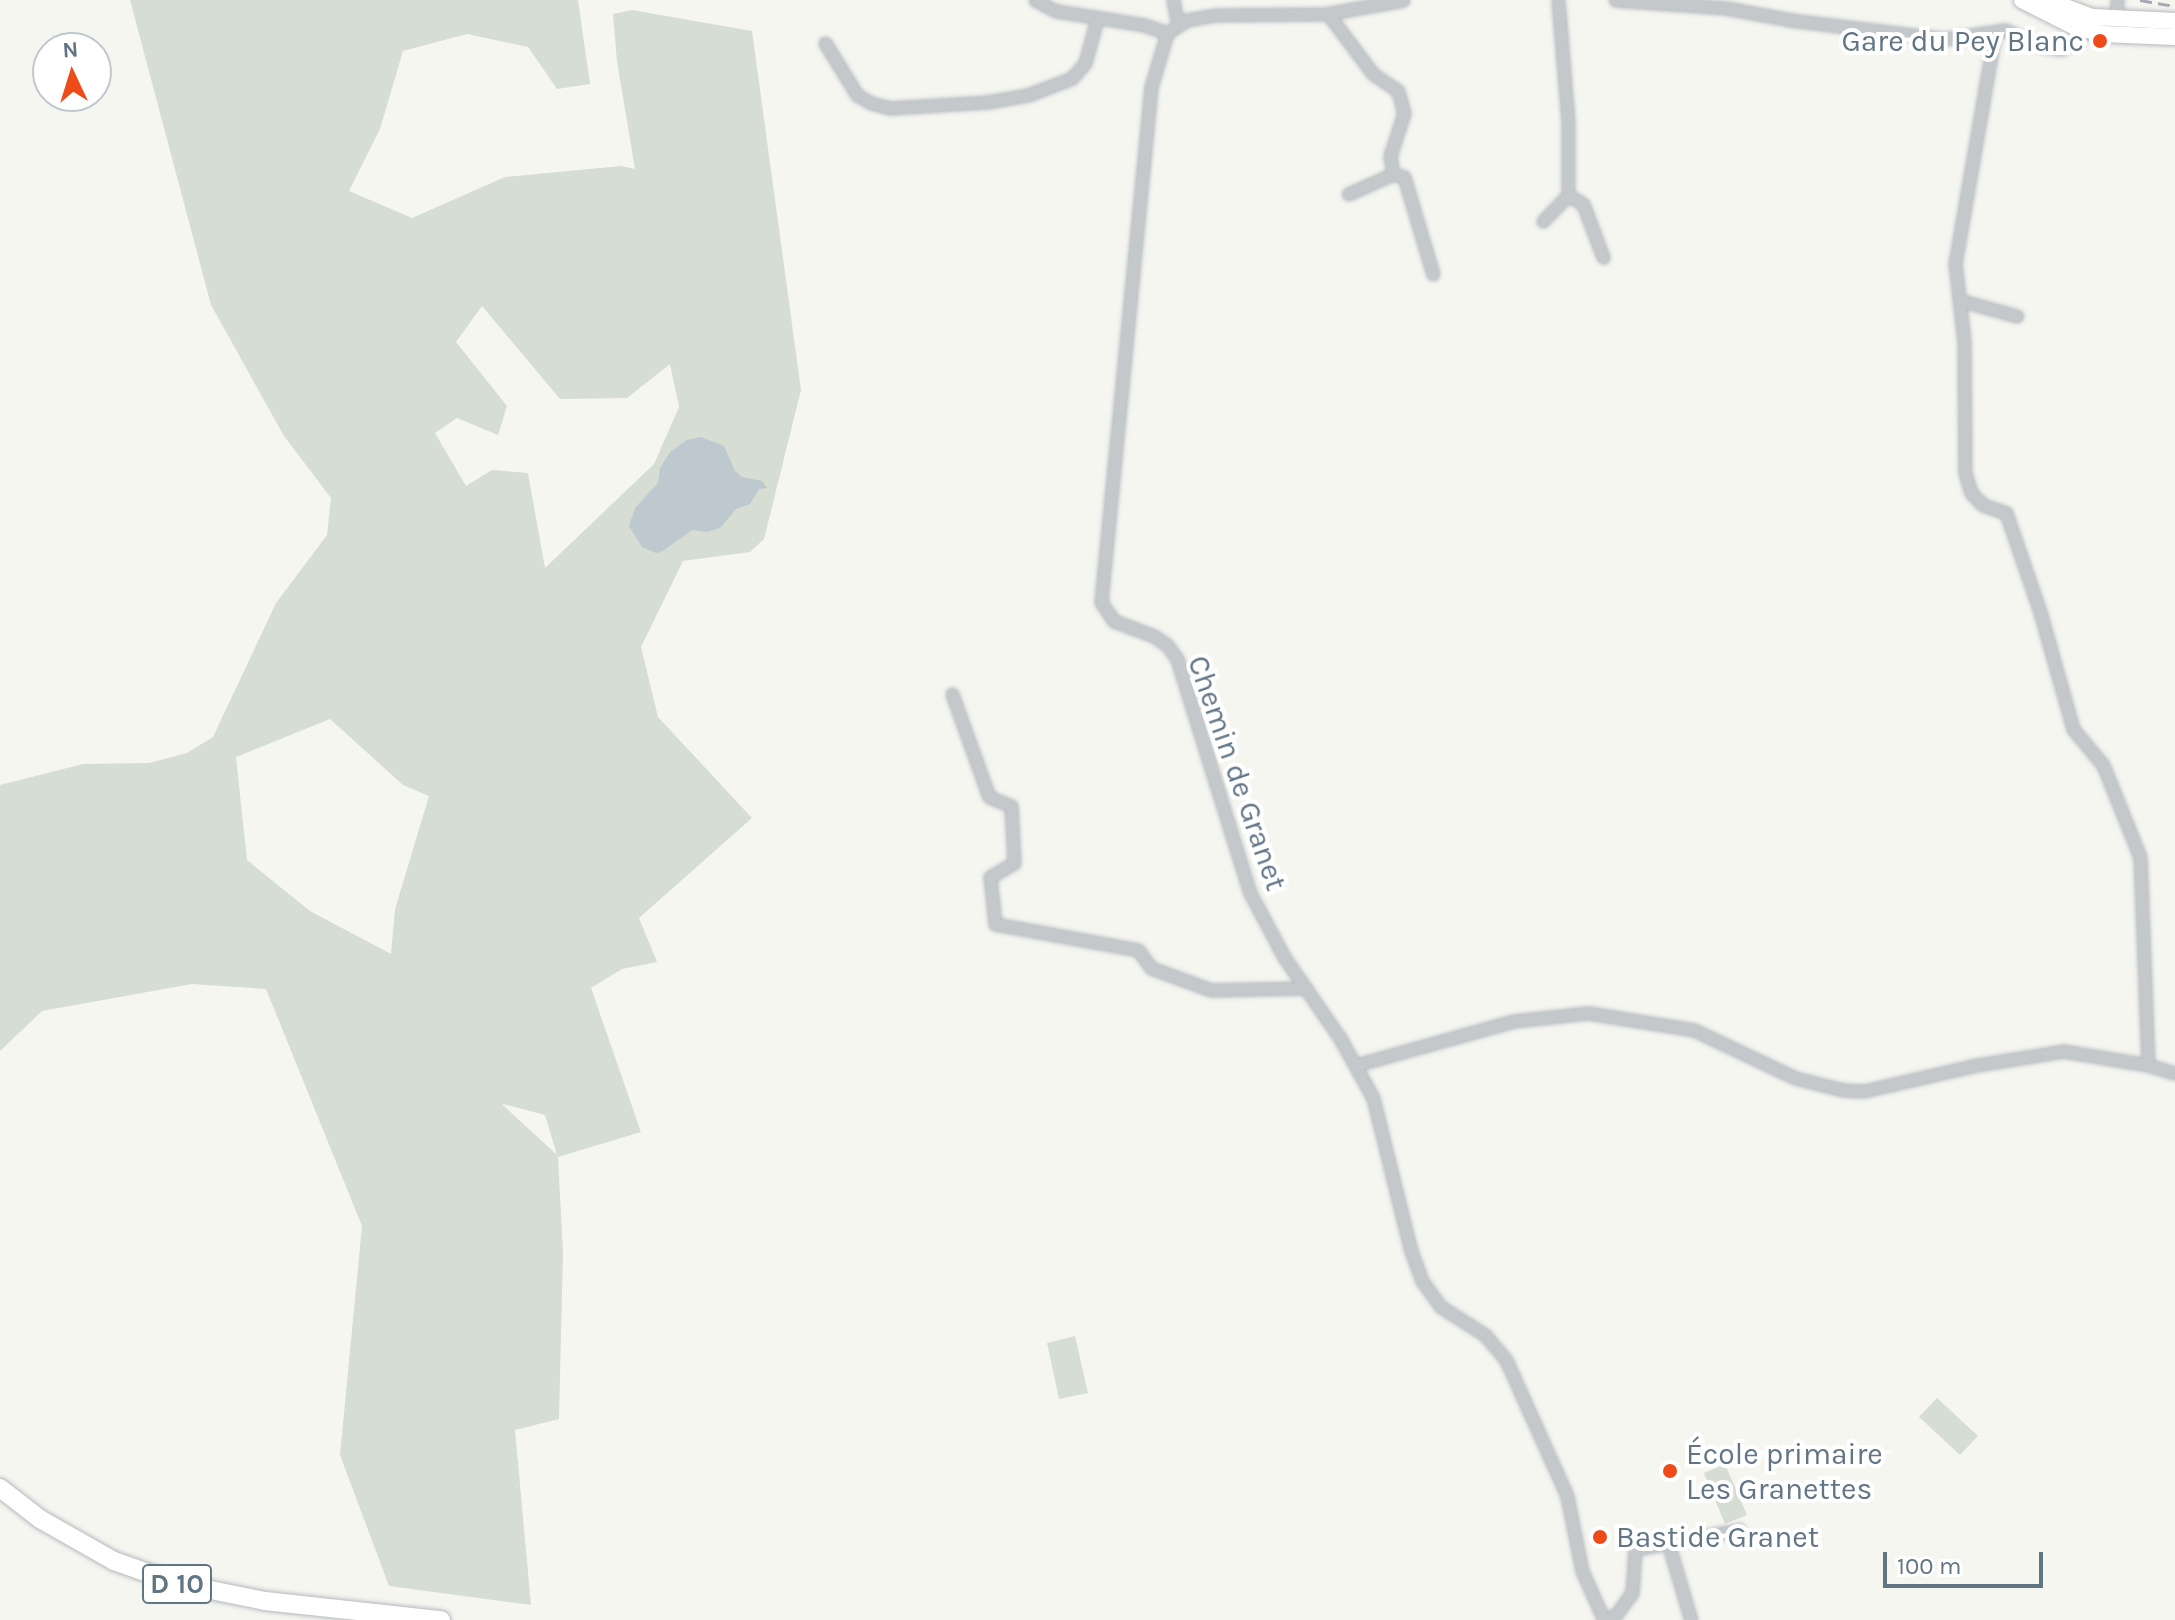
<!DOCTYPE html>
<html>
<head>
<meta charset="utf-8">
<style>
	body { margin:0 }
	#map { position:relative; width:2175px; height:1620px; overflow:hidden; background:#f6f6f1; font-family:Karla,sans-serif }
	div>[style] { position:absolute }
	.green>* { inset:0; background:#d6ddd2 }
	.water>* { inset:0; background:#bdc9ce }
	.roads { filter:drop-shadow(0 0 2px #b4babe) drop-shadow(0 0 2px #b4babe) }
	.street>* { height:11px; margin:-5.5px; padding:0 5.5px; transform-origin:5.5px; border-radius:5.5px; background:#c4c8cb }
	.secondary>* { height:16px; margin:-8px; padding:0 8px; transform-origin:8px; border-radius:8px; background:#fff }
	.primary>* { height:18px; margin:-9px; padding:0 9px; transform-origin:9px; border-radius:9px; background:#fff }
	.rail>* { height:3px; margin-top:-1.5px; transform-origin:0; background:repeating-linear-gradient(90deg,#a4aab0 0 12px,transparent 0 18px) }
	.dots>* { width:22px; height:22px; translate:-50% -50%; box-sizing:border-box; border:4px solid #fff; border-radius:50% }
	span { translate:-50% -50%; white-space:nowrap; text-align:center; line-height:1.15; -webkit-text-stroke:8px #fff; paint-order:stroke }
	.shield-label span { padding:2px 6px; background:#fff; border:2px solid; border-radius:6px; -webkit-text-stroke-width:0 }
	.shield-label { font-size:28px; color:#627585; font-weight:700 }
	.poi-label { font-size:30px; color:#627585 }
	.right { translate:-100% -50%; text-align:right }
	.left { translate:0 -50%; text-align:left }
	.street-label { font-size:30px; color:#627585 }
	.north { position:absolute; left:32px; top:32px; width:80px; height:80px; box-sizing:border-box; background:#fff; border:2px solid #c0c8ce; border-radius:50%; rotate:356deg; font-size:22px; font-weight:700; line-height:32px; text-align:center; color:#627585 }
	.north::after { content:''; display:block; margin:auto; width:28px; height:36px; background:#ee4b18; clip-path:polygon(50% 0,100% 100%,50% 72%,0 100%) }
	.scale { position:absolute; left:1883px; top:1552px; width:160px; height:36px; box-sizing:border-box; border:4px solid #627585; border-top:0; padding-left:10px; font-size:24px; line-height:28px; white-space:nowrap; color:#627585; -webkit-text-stroke:6px #fff; paint-order:stroke }
</style>
</head>
<body>
<div id="map">
	<div class="green">
		<div style="clip-path:polygon(evenodd,130px 0,578px 0,590px 84px,557px 89px,528px 47px,467px 34px,403px 51px,380px 129px,349px 191px,412px 218px,505px 177px,621px 166px,635px 169px,617px 62px,613px 14px,632px 10px,752px 31px,801px 390px,764px 539px,750px 552px,683px 561px,641px 647px,658px 717px,752px 818px,639px 918px,657px 962px,622px 969px,591px 988px,641px 1132px,558px 1157px,563px 1253px,559px 1419px,515px 1430px,531px 1605px,389px 1586px,340px 1455px,362px 1226px,266px 989px,192px 984px,42px 1011px,0 1051px,0 785px,83px 764px,149px 763px,187px 753px,213px 737px,276px 603px,327px 535px,331px 498px,284px 436px,211px 305px,130px 0,482px 306px,560px 399px,627px 398px,670px 364px,679px 407px,654px 464px,545px 568px,528px 473px,492px 470px,466px 486px,435px 433px,457px 418px,498px 435px,507px 406px,456px 342px,482px 306px,130px 0,330px 719px,403px 785px,429px 796px,395px 909px,391px 954px,310px 911px,247px 860px,236px 757px,330px 719px,130px 0,503px 1104px,545px 1115px,557px 1155px,503px 1105px,503px 1104px)"></div>
		<div style="clip-path:polygon(1075px 1336px,1088px 1393px,1059px 1399px,1047px 1343px)"></div>
		<div style="clip-path:polygon(1937px 1398px,1978px 1436px,1960px 1455px,1919px 1417px)"></div>
		<div style="clip-path:polygon(1725px 1464px,1747px 1515px,1725px 1524px,1704px 1473px)"></div>
	</div>
	<div class="water">
		<div style="clip-path:polygon(701px 437px,724px 446px,735px 471px,742px 477px,762px 481px,767px 488px,759px 489px,750px 504px,736px 509px,720px 528px,707px 532px,692px 530px,663px 551px,656px 553px,642px 547px,629px 526px,635px 508px,658px 483px,660px 468px,670px 452px,687px 440px)"></div>
	</div>
	<div class="roads">
		<div class="street">
			<div style="left:1035px;top:0;width:24px;rotate:28deg"></div>
			<div style="left:1056px;top:11px;width:89px;rotate:9deg"></div>
			<div style="left:1144px;top:25px;width:24px;rotate:19deg"></div>
			<div style="left:1173px;top:0;width:25px;rotate:79deg"></div>
			<div style="left:1403px;top:0;width:79px;rotate:169.8deg"></div>
			<div style="left:1325px;top:14px;width:110px;rotate:179.5deg"></div>
			<div style="left:1215px;top:15px;width:28px;rotate:170deg"></div>
			<div style="left:1187px;top:20px;width:24px;rotate:147deg"></div>
			<div style="left:1167px;top:33px;width:56px;rotate:106.5deg"></div>
			<div style="left:1151px;top:87px;width:517px;rotate:95.55deg"></div>
			<div style="left:1101px;top:602px;width:23px;rotate:56deg"></div>
			<div style="left:1114px;top:621px;width:43px;rotate:20.6deg"></div>
			<div style="left:1154px;top:636px;width:16px;rotate:35deg"></div>
			<div style="left:1167px;top:645px;width:17px;rotate:54deg"></div>
			<div style="left:1177px;top:659px;width:245px;rotate:72.7deg"></div>
			<div style="left:1250px;top:893px;width:72px;rotate:62deg"></div>
			<div style="left:1284px;top:957px;width:101px;rotate:55.5deg"></div>
			<div style="left:1341px;top:1040px;width:66px;rotate:61.1deg"></div>
			<div style="left:1373px;top:1098px;width:154px;rotate:76.1deg"></div>
			<div style="left:1410px;top:1248px;width:35px;rotate:70deg"></div>
			<div style="left:1422px;top:1281px;width:32px;rotate:54deg"></div>
			<div style="left:1441px;top:1307px;width:52px;rotate:32.5deg"></div>
			<div style="left:1485px;top:1335px;width:33px;rotate:50deg"></div>
			<div style="left:1506px;top:1360px;width:149px;rotate:65.8deg"></div>
			<div style="left:1567px;top:1496px;width:76px;rotate:78.7deg"></div>
			<div style="left:1582px;top:1571px;width:54px;rotate:65.8deg"></div>
			<div style="left:1558px;top:0;width:122px;rotate:85.3deg"></div>
			<div style="left:1568px;top:122px;width:73px;rotate:90deg"></div>
			<div style="left:1568px;top:195px;width:17px;rotate:31deg"></div>
			<div style="left:1583px;top:204px;width:57px;rotate:69.3deg"></div>
			<div style="left:1615px;top:0;width:111px;rotate:4.1deg"></div>
			<div style="left:1726px;top:8px;width:65px;rotate:10.6deg"></div>
			<div style="left:1790px;top:20px;width:156px;rotate:7deg"></div>
			<div style="left:1945px;top:39px;width:61px;rotate:-8.5deg"></div>
			<div style="left:2005px;top:30px;width:39px;rotate:24deg"></div>
			<div style="left:2041px;top:46px;width:20px;rotate:9deg"></div>
			<div style="left:2061px;top:49px;width:16px;rotate:-27deg"></div>
			<div style="left:2075px;top:42px;width:16px;rotate:-47deg"></div>
			<div style="left:2117px;top:0;width:19px;rotate:90deg"></div>
			<div style="left:1328px;top:14px;width:75px;rotate:53.1deg"></div>
			<div style="left:1373px;top:74px;width:30px;rotate:34deg"></div>
			<div style="left:1398px;top:91px;width:23px;rotate:75deg"></div>
			<div style="left:1404px;top:113px;width:45px;rotate:108deg"></div>
			<div style="left:1390px;top:156px;width:18px;rotate:81deg"></div>
			<div style="left:1393px;top:174px;width:49px;rotate:156deg"></div>
			<div style="left:1995px;top:32px;width:234px;rotate:99.8deg"></div>
			<div style="left:1955px;top:263px;width:79px;rotate:83.4deg"></div>
			<div style="left:1964px;top:341px;width:132px;rotate:89.6deg"></div>
			<div style="left:1965px;top:473px;width:21px;rotate:73deg"></div>
			<div style="left:1971px;top:493px;width:17px;rotate:45deg"></div>
			<div style="left:1983px;top:505px;width:24px;rotate:19deg"></div>
			<div style="left:2006px;top:513px;width:105px;rotate:71deg"></div>
			<div style="left:2040px;top:612px;width:122px;rotate:74.2deg"></div>
			<div style="left:2073px;top:729px;width:47px;rotate:50.2deg"></div>
			<div style="left:2103px;top:765px;width:99px;rotate:68.1deg"></div>
			<div style="left:2140px;top:857px;width:208px;rotate:87.8deg"></div>
			<div style="left:825px;top:43px;width:61px;rotate:58.4deg"></div>
			<div style="left:857px;top:95px;width:16px;rotate:30deg"></div>
			<div style="left:871px;top:103px;width:20px;rotate:15deg"></div>
			<div style="left:890px;top:108px;width:98px;rotate:-3.5deg"></div>
			<div style="left:988px;top:102px;width:41px;rotate:-9.9deg"></div>
			<div style="left:1028px;top:95px;width:47px;rotate:-21.1deg"></div>
			<div style="left:1072px;top:78px;width:20px;rotate:-49deg"></div>
			<div style="left:1085px;top:63px;width:46px;rotate:-74.7deg"></div>
			<div style="left:1393px;top:174px;width:11px;rotate:15deg"></div>
			<div style="left:1404px;top:177px;width:101px;rotate:73.4deg"></div>
			<div style="left:1543px;top:221px;width:36px;rotate:-46deg"></div>
			<div style="left:1959px;top:300px;width:60px;rotate:15.4deg"></div>
			<div style="left:952px;top:694px;width:109px;rotate:70.2deg"></div>
			<div style="left:989px;top:797px;width:24px;rotate:22deg"></div>
			<div style="left:1011px;top:806px;width:57px;rotate:87deg"></div>
			<div style="left:1014px;top:863px;width:28px;rotate:150deg"></div>
			<div style="left:990px;top:877px;width:47px;rotate:83.9deg"></div>
			<div style="left:995px;top:924px;width:145px;rotate:10.3deg"></div>
			<div style="left:1138px;top:950px;width:22px;rotate:54deg"></div>
			<div style="left:1151px;top:968px;width:64px;rotate:20.1deg"></div>
			<div style="left:1211px;top:990px;width:95px;rotate:-1.2deg"></div>
			<div style="left:1356px;top:1065px;width:164px;rotate:-15.6deg"></div>
			<div style="left:1514px;top:1021px;width:74px;rotate:-6.2deg"></div>
			<div style="left:1588px;top:1013px;width:107px;rotate:9.1deg"></div>
			<div style="left:1694px;top:1030px;width:112px;rotate:25.4deg"></div>
			<div style="left:1795px;top:1078px;width:49px;rotate:14deg"></div>
			<div style="left:1843px;top:1090px;width:21px;rotate:3deg"></div>
			<div style="left:1864px;top:1091px;width:116px;rotate:-13deg"></div>
			<div style="left:1977px;top:1065px;width:87px;rotate:-9.2deg"></div>
			<div style="left:2063px;top:1051px;width:86px;rotate:9.4deg"></div>
			<div style="left:2148px;top:1065px;width:28px;rotate:17deg"></div>
			<div style="left:1668px;top:1543px;width:80px;rotate:73.4deg"></div>
			<div style="left:1603px;top:1619px;width:12px;rotate:-14deg"></div>
			<div style="left:1615px;top:1616px;width:29px;rotate:-54deg"></div>
			<div style="left:1632px;top:1593px;width:44px;rotate:-86.1deg"></div>
			<div style="left:1635px;top:1549px;width:106px;rotate:-10.4deg"></div>
		</div>
		<div class="secondary">
			<div style="left:2022px;top:0;width:57px;rotate:27deg"></div>
			<div style="left:2073px;top:26px;width:30px;rotate:15deg"></div>
			<div style="left:2102px;top:34px;width:73px;rotate:2.4deg"></div>
			<div style="left:2047px;top:0;width:48px;rotate:20.7deg"></div>
			<div style="left:2092px;top:17px;width:83px;rotate:2.8deg"></div>
		</div>
		<div class="primary">
			<div style="left:0;top:1488px;width:51px;rotate:37.8deg"></div>
			<div style="left:40px;top:1519px;width:85px;rotate:29.6deg"></div>
			<div style="left:114px;top:1561px;width:66px;rotate:19.5deg"></div>
			<div style="left:176px;top:1583px;width:91px;rotate:11.4deg"></div>
			<div style="left:265px;top:1601px;width:177px;rotate:6.2deg"></div>
		</div>
	</div>
	<div class="rail">
		<div style="left:2140px;top:0;width:36px;rotate:10deg"></div>
	</div>
	<div class="dots">
		<div style="left:2100px;top:41px;background:#ee4b18"></div>
		<div style="left:1670px;top:1471px;background:#ee4b18"></div>
		<div style="left:1600px;top:1537px;background:#ee4b18"></div>
	</div>
	<div class="shield-label">
		<span style="left:177px;top:1584px">D 10</span>
	</div>
	<div class="poi-label">
		<span class="right" style="left:2084px;top:41px">Gare du Pey Blanc</span>
		<span class="left" style="left:1686px;top:1471px">École primaire<br>Les Granettes</span>
		<span class="left" style="left:1616px;top:1537px">Bastide Granet</span>
	</div>
	<div class="street-label">
		<span style="left:1237px;top:773px;rotate:71deg">Chemin de Granet</span>
	</div>
	<div class="north">N</div>
	<div class="scale">100 m</div>
</div>
</body>
</html>
